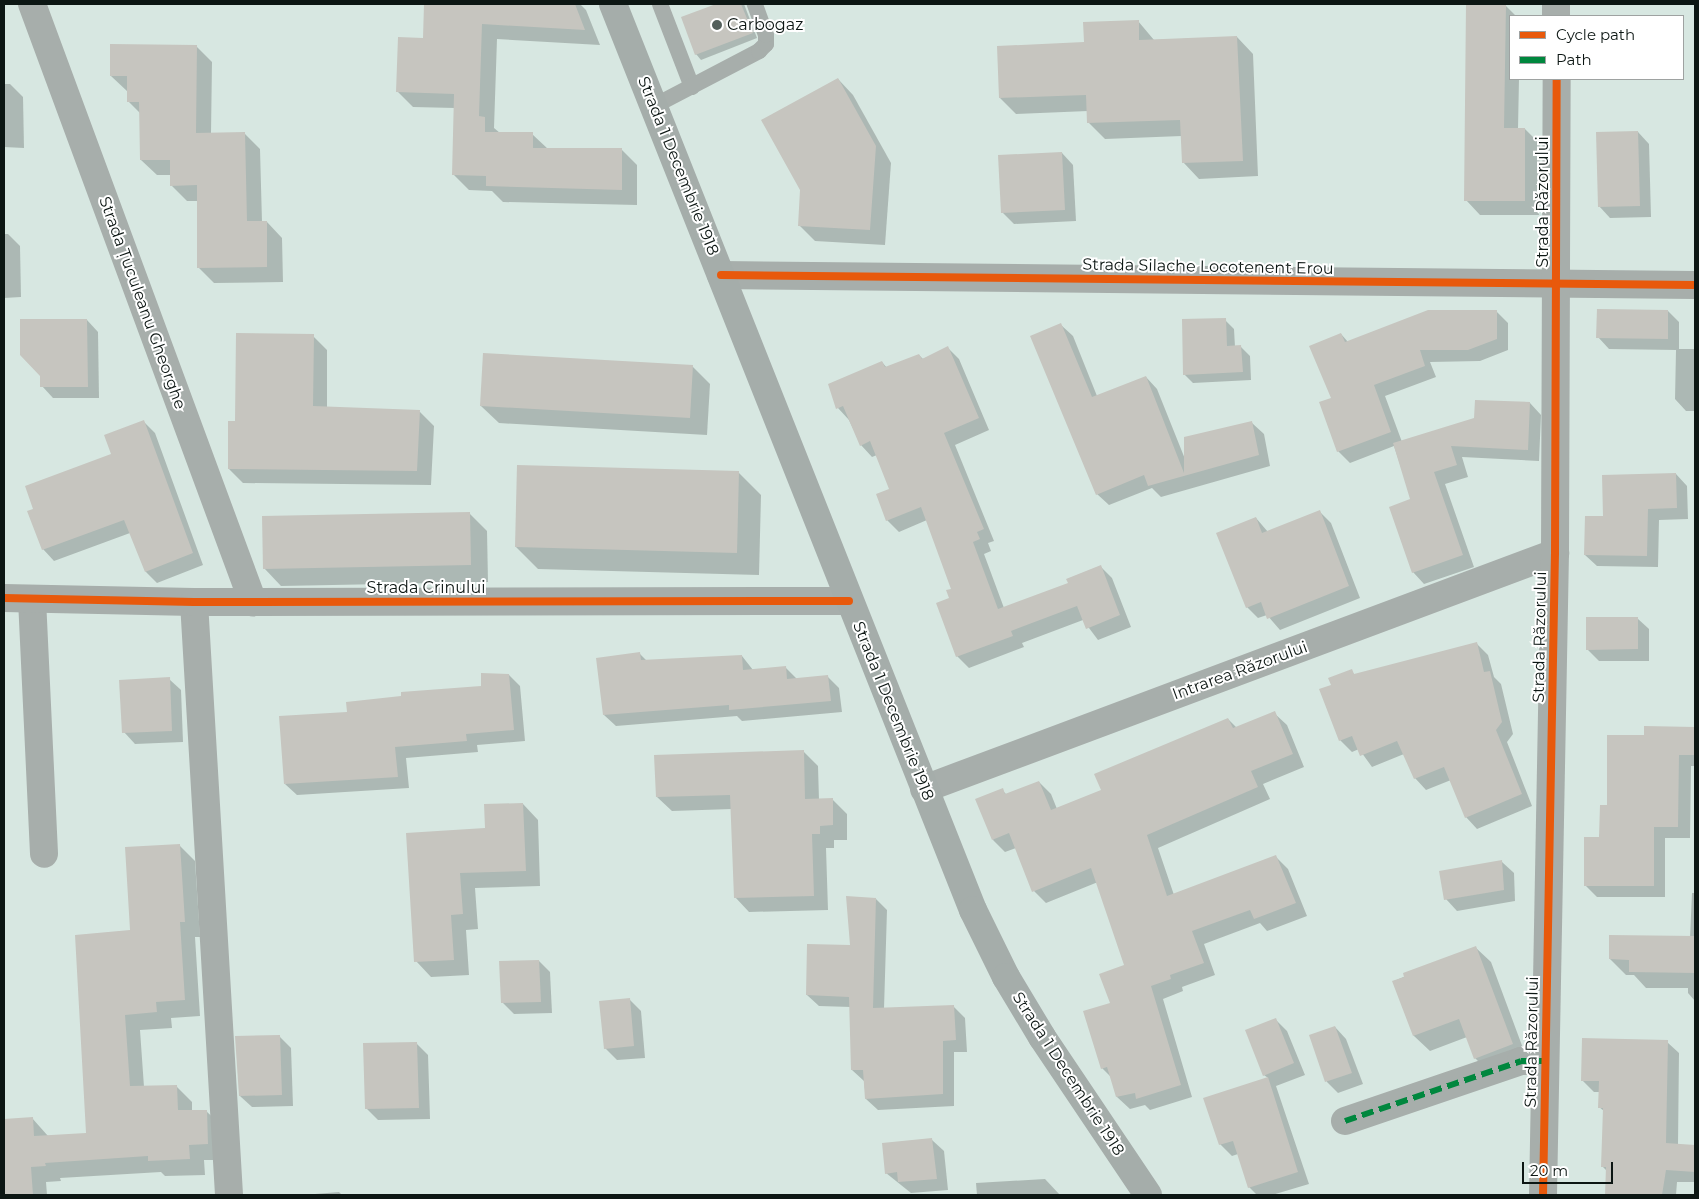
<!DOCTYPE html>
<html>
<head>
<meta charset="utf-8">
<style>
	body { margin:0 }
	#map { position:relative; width:1699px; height:1199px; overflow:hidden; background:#d7e7e1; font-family:Montserrat,sans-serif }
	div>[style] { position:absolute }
	.shadow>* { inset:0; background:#0003 }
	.building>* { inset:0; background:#c6c5bf }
	.service>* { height:16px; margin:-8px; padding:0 8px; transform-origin:8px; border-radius:8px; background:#a7aeab }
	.minor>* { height:28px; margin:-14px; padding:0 14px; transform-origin:14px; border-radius:14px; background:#a7aeab }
	.tertiary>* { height:28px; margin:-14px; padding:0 14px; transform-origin:14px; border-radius:14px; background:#a7aeab }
	.secondary>* { height:28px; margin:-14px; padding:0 14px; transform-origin:14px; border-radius:14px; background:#a5adaa }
	.quiet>* { height:6px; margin-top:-3px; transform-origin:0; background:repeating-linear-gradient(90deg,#00873e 0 12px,transparent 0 18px) }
	.cycleway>* { height:8px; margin:-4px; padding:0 4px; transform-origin:4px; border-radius:4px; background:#e8590c }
	.dots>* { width:14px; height:14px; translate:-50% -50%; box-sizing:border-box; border:2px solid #fff; border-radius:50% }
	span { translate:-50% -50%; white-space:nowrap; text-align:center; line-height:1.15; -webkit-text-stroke:4px #fff; paint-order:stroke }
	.poi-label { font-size:16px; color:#0c1613 }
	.left { translate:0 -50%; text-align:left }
	.street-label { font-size:16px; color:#0c1613 }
	.frame { position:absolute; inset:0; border:5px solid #0c1613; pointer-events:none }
	.legend { position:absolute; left:1509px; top:15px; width:175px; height:65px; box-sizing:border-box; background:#fff; border:1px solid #9ea2a1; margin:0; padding:6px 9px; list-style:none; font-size:15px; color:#0c1613 }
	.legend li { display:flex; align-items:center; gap:10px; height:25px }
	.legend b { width:25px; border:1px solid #9ea2a1 }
	.scale { position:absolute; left:1522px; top:1162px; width:91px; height:22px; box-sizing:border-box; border:2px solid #0c1613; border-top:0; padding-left:6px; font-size:15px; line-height:18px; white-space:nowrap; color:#0c1613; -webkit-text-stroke:4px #fff; paint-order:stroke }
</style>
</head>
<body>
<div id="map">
	<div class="shadow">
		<div style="clip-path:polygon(425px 4px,580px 4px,586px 10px,600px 45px,497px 39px,494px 128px,500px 133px,532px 134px,548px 149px,621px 149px,637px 165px,637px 205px,503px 202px,492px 191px,469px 190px,454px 175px,455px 108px,413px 107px,397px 91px,425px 39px)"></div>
		<div style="clip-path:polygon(719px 4px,744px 4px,757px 38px,701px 60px,696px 54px,682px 18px)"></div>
		<div style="clip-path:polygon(1506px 6px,1516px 16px,1510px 16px,1510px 79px,1519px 79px,1518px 129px,1525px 129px,1540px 144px,1539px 215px,1480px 215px,1466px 200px)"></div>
		<div style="clip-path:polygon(1138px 21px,1154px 40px,1237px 37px,1253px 54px,1258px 176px,1199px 179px,1183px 162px,1182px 136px,1105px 139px,1088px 122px,1088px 111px,1016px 114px,1000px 98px,1085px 44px)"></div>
		<div style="clip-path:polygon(196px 46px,212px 62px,211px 134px,245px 134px,260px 149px,262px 222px,267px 222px,282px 238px,283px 282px,214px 283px,198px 267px,198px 201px,187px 201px,171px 185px,171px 175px,157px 175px,141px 160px,140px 113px,128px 101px,128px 92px,111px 76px)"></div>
		<div style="clip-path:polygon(838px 79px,853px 95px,891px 163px,885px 245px,815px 241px,799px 225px)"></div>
		<div style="clip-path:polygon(4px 84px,10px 84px,23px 97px,24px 148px,4px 147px)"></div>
		<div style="clip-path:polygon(1638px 132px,1649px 144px,1651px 217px,1610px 218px,1599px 206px)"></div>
		<div style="clip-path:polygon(1062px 153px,1073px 165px,1076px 221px,1014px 224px,1002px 212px)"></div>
		<div style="clip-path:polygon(4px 234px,8px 234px,20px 246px,21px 297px,4px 298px)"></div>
		<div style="clip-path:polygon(1496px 311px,1508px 323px,1508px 350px,1480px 361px,1430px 362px,1436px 377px,1385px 396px,1402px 442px,1530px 403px,1541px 415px,1539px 461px,1462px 457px,1468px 477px,1445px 484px,1474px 567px,1424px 584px,1413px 572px,1412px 500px,1394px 446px,1350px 463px,1338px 451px,1333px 398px,1341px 334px,1348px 342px)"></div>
		<div style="clip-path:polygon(1668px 311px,1679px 322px,1679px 349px,1695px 349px,1695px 411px,1686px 411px,1675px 399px,1676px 350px,1609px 349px,1598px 337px)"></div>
		<div style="clip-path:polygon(87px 320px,98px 332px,99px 398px,53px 398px,42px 386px)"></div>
		<div style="clip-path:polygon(1225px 320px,1234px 329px,1235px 347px,1241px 347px,1250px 356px,1251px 380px,1193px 383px,1184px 374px)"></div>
		<div style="clip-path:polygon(1061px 325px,1073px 336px,1097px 396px,1146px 377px,1157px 389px,1185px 459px,1252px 423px,1264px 434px,1270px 466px,1161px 497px,1152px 488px,1109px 505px,1097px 494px)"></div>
		<div style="clip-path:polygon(313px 336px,327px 350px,327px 408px,420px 412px,434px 426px,431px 485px,243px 483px,229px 469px,236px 422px)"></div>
		<div style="clip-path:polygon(948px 348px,959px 359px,989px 430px,955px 445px,994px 541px,988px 543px,991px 551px,984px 554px,1004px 608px,1069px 584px,1101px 567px,1112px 578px,1131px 627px,1098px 640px,1083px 620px,1022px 643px,1024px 647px,969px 668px,957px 656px,952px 589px,927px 520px,899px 532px,887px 520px,891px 490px,877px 455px,872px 457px,861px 445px,849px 420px,838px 408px,829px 385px,882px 362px,887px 368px,919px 355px,923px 359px)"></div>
		<div style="clip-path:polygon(692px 366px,710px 384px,707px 435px,499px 423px,481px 406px)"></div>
		<div style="clip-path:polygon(143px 421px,155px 433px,203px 565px,157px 583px,146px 572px,130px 533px,54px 561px,43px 549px,113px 455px)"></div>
		<div style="clip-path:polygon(738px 472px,761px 495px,759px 575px,538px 569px,516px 547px)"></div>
		<div style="clip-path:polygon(1676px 474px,1687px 486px,1688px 519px,1659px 520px,1658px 567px,1597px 566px,1585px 555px,1604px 518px)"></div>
		<div style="clip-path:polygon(1320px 512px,1331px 523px,1360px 598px,1280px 630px,1267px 615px,1258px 618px,1247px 607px,1256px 518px,1268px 532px)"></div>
		<div style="clip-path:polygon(469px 513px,487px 531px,488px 582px,281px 586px,264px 568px)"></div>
		<div style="clip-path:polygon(1637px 618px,1649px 629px,1649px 661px,1599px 661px,1587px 649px)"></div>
		<div style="clip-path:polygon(1477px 644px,1488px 655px,1494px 677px,1501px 684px,1513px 734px,1507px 742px,1532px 806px,1477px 829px,1466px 817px,1451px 780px,1426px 790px,1415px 778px,1404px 754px,1372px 767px,1359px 749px,1352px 752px,1340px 740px,1332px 686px,1351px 671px,1355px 675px)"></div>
		<div style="clip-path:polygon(640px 654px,647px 661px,742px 656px,753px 670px,785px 667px,797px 679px,827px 676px,839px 688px,842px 712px,742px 721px,737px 716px,616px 726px,604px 715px)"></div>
		<div style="clip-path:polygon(509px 675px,520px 686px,525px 741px,477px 745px,478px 752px,406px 758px,409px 788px,297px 795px,285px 784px)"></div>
		<div style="clip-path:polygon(169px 679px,181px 690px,183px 742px,135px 744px,124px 732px)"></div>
		<div style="clip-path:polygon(1274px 713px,1287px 725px,1304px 767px,1263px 784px,1270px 799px,1158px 848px,1174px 895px,1276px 857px,1288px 869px,1307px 916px,1267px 931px,1260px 923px,1204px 944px,1215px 975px,1182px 987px,1183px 991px,1163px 999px,1192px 1097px,1150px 1110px,1145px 1105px,1130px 1109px,1117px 1097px,1111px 1077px,1102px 1068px,1111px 1004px,1125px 966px,1098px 882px,1046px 903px,1034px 891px,1016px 848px,1005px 852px,993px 840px,1002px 790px,1007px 795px,1039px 782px,1051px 794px,1057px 809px,1103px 791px,1228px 719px,1237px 728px)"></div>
		<div style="clip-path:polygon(1646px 727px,1695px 728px,1695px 766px,1691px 766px,1690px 838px,1665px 838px,1665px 897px,1597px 897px,1585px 885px,1608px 806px,1646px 736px)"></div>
		<div style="clip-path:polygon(803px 751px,818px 766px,819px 800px,832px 799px,847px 814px,847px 840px,834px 840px,834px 848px,826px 848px,828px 910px,749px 912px,735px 897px,732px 809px,672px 811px,657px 797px)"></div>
		<div style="clip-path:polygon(523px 804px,538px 820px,540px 886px,475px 888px,478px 929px,466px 930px,469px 975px,431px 977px,416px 961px,407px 834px,486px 829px)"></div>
		<div style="clip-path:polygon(179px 845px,195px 861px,200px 937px,195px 937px,200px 1016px,171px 1018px,172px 1028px,140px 1030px,144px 1087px,176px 1086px,192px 1102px,192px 1111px,206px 1111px,222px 1126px,223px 1160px,204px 1160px,205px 1175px,165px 1176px,161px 1172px,60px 1178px,61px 1181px,46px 1182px,47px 1195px,4px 1195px,4px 1120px,32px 1118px,48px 1136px,88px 1134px,131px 931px)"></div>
		<div style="clip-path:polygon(1502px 862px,1514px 873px,1515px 901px,1457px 911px,1446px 899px)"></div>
		<div style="clip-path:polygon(1692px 893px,1695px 893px,1695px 1001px,1688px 993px,1688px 988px,1646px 988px,1634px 975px,1626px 975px,1610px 959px,1690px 938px)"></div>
		<div style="clip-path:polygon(876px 899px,887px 910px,884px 1009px,953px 1006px,965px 1018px,967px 1052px,954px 1052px,954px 1106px,878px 1110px,866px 1099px,864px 1081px,852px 1070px,851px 1007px,819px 1006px,807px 995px,852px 946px)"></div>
		<div style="clip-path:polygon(1475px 947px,1491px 962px,1527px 1059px,1490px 1073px,1475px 1058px,1467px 1037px,1430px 1051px,1414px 1036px,1394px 981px)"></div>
		<div style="clip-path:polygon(539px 961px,550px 972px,552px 1013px,514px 1014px,502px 1002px)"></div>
		<div style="clip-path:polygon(629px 999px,641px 1011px,645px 1058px,617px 1060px,605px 1048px)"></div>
		<div style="clip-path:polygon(1275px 1019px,1287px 1031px,1305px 1075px,1276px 1086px,1309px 1184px,1272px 1195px,1257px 1195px,1249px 1187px,1238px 1154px,1232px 1156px,1220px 1144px,1268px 1078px,1264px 1075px)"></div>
		<div style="clip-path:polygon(1335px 1027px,1346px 1039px,1363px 1084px,1338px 1093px,1327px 1082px,1310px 1036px)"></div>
		<div style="clip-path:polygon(279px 1036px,291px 1048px,293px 1106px,252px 1107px,240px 1096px)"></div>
		<div style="clip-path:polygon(1667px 1042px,1679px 1053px,1678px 1145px,1695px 1146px,1695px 1182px,1677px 1182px,1676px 1195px,1606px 1195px,1607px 1171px,1602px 1166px,1604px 1111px,1599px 1107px,1600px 1092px,1594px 1092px,1582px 1080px)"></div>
		<div style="clip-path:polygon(417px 1044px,428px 1055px,430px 1119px,378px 1120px,366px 1108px)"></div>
		<div style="clip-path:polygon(932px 1140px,944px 1151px,948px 1190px,911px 1193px,886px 1173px)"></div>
		<div style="clip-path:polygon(1045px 1179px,1060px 1195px,977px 1195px,976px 1183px)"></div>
		<div style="clip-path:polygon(339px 1192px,342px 1195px,303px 1195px)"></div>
	</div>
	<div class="building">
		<div style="clip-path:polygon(424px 4px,575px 4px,585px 30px,482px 24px,479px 116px,485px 117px,485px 132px,533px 132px,533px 148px,622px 148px,622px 190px,486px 186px,486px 176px,452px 175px,454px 94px,396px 92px,398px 37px,423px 38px)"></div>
		<div style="clip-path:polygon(716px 4px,741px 4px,753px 33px,695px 55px,681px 17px)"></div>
		<div style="clip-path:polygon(1466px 4px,1506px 5px,1504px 128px,1525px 128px,1525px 201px,1464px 201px)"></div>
		<div style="clip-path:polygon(1139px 20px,1139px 40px,1237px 36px,1243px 161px,1182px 163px,1180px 120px,1087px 123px,1086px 95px,999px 98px,997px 46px,1084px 42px,1083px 22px)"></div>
		<div style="clip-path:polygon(110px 44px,197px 45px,196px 133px,245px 132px,247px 221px,267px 221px,267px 267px,197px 268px,197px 185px,170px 186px,170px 160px,140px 160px,139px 102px,127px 102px,127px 76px,110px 76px)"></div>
		<div style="clip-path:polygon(838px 78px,876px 146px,870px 230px,798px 226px,800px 190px,761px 120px)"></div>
		<div style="clip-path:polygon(1638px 131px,1640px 206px,1598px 207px,1596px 132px)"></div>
		<div style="clip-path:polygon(1062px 152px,1065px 210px,1001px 213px,998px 155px)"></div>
		<div style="clip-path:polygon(1597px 309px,1668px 310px,1668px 339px,1596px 338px)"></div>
		<div style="clip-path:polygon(1428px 310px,1497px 310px,1497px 339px,1468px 350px,1420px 350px,1425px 366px,1374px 385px,1391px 432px,1337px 452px,1319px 402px,1331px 398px,1309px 346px,1341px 333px,1345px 342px)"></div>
		<div style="clip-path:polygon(1226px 318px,1227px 346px,1241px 345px,1243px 372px,1183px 375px,1182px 319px)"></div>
		<div style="clip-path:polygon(20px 319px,87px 319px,88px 387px,40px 387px,40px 376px,20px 355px)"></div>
		<div style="clip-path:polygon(1061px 323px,1092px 397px,1146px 376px,1184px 473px,1184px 437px,1252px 421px,1259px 455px,1148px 486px,1144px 475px,1096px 495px,1030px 336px)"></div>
		<div style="clip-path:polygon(236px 333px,314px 334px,313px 406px,420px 410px,417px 471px,228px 469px,228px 421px,235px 421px)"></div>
		<div style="clip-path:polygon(948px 346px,979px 418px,944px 433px,984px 529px,977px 532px,980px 539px,973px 542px,998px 609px,1068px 583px,1066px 579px,1101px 565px,1120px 615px,1086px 629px,1077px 606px,1011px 631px,1013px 636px,956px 657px,936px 603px,949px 598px,946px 590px,951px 589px,921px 507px,886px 521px,876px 494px,889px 489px,870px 441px,860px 446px,843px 406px,836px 409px,828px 384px,882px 361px,885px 367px,919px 354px,922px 359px)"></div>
		<div style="clip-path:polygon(483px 353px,693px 365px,690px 418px,480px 406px)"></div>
		<div style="clip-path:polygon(1475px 400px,1530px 402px,1528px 450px,1451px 446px,1457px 465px,1434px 472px,1463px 555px,1412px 573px,1389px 507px,1410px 499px,1393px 443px,1474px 418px)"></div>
		<div style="clip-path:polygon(144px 420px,193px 553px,145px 572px,124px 520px,42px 550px,27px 511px,33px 509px,25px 486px,111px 454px,104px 435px)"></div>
		<div style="clip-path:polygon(517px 465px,739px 471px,737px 553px,515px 547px)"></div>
		<div style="clip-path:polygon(1676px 473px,1677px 508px,1648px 509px,1647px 556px,1584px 555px,1585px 516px,1603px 516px,1602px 475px)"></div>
		<div style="clip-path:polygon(1320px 510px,1349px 586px,1267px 619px,1261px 602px,1246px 608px,1216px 533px,1256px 517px,1262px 533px)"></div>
		<div style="clip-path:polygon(470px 512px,471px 565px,263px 569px,262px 516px)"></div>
		<div style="clip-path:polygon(1586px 617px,1638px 617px,1638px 649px,1586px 650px)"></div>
		<div style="clip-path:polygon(1477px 642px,1484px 672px,1490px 671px,1502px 722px,1496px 730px,1522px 794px,1465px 818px,1444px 767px,1414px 779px,1397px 741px,1360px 756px,1352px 736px,1339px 741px,1319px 689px,1331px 685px,1328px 678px,1352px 669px,1354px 674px)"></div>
		<div style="clip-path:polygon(640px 652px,641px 660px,742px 655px,743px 670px,786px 666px,787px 679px,828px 675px,831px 701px,729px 710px,729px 705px,603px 715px,596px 658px)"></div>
		<div style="clip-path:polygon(481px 673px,509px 674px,514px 730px,466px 734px,467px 741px,395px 747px,398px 777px,284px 784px,279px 716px,347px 712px,346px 702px,401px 696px,401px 692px,481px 686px)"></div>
		<div style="clip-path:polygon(170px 677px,172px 731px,122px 733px,119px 680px)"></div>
		<div style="clip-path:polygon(1275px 711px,1293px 754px,1251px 771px,1258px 787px,1147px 835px,1167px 896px,1276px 855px,1296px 903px,1254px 919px,1250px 910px,1192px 931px,1204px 963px,1170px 975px,1171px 979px,1151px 986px,1181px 1085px,1136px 1099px,1135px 1093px,1116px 1097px,1107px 1067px,1101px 1069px,1083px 1011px,1110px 1003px,1099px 974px,1124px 965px,1091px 868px,1032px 892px,1009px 833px,992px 840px,975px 799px,1003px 788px,1005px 794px,1039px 781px,1051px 810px,1101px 790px,1094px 774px,1228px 718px,1233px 728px)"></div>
		<div style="clip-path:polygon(1644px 726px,1695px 727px,1695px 755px,1679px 755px,1678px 827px,1654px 827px,1654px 886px,1584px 886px,1584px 837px,1599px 837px,1600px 805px,1607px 805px,1607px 735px,1644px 735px)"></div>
		<div style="clip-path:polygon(804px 750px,805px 799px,833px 798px,833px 825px,820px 826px,820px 834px,812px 834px,814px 896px,734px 898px,730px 795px,656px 797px,654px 755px)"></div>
		<div style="clip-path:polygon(523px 803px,526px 871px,460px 873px,463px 914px,451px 915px,454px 960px,414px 962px,406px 833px,485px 828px,484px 804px)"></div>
		<div style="clip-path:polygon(180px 844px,185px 922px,180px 922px,185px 1000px,156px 1002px,157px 1012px,125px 1015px,130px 1086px,177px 1085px,178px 1110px,207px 1110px,208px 1144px,189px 1145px,190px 1159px,148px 1161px,148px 1156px,45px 1163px,46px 1166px,31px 1167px,33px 1195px,4px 1195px,4px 1119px,33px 1117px,34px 1136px,86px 1133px,75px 935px,130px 930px,125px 847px)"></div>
		<div style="clip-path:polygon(1502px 860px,1504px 890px,1444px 900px,1439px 871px)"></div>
		<div style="clip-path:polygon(846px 896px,876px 898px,873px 1008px,954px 1005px,956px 1040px,943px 1041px,943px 1094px,865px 1099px,863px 1070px,851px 1070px,849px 997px,806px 995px,807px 944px,850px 945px)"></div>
		<div style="clip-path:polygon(1609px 935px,1695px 936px,1695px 973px,1629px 972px,1629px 960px,1609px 959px)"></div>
		<div style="clip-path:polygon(1476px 946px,1513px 1044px,1474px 1059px,1459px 1019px,1413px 1036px,1392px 981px,1404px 977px,1403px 973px)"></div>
		<div style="clip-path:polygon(539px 960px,541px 1002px,501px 1003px,499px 961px)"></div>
		<div style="clip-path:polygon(630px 998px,634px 1046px,604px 1049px,599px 1001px)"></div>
		<div style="clip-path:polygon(1276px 1018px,1294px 1063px,1263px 1076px,1245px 1030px)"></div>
		<div style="clip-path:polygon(1335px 1026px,1352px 1073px,1325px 1082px,1309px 1035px)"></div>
		<div style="clip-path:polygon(280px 1035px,282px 1095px,239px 1096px,235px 1036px)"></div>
		<div style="clip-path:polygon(1582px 1038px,1668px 1040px,1666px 1143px,1695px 1145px,1695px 1172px,1666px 1170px,1662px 1195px,1605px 1195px,1606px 1167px,1601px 1167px,1603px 1108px,1598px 1108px,1599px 1081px,1581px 1081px)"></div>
		<div style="clip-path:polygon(417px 1042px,419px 1108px,365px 1109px,363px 1043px)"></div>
		<div style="clip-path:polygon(1268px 1077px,1298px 1172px,1248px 1188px,1233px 1141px,1219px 1145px,1203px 1098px)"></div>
		<div style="clip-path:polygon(932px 1138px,937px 1179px,898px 1182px,897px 1172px,885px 1174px,882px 1143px)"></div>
	</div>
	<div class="service">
		<div style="left:660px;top:4px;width:89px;rotate:68.9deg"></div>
		<div style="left:654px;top:106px;width:119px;rotate:-27.6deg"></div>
		<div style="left:759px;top:51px;width:10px;rotate:-45deg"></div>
		<div style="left:766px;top:44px;width:9px;rotate:-90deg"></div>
		<div style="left:766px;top:35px;width:33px;rotate:-110deg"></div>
	</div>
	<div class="minor">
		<div style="left:32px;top:4px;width:638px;rotate:69.72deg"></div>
		<div style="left:1556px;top:4px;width:12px;rotate:90deg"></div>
		<div style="left:721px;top:275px;width:974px;rotate:0.59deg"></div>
		<div style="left:32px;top:599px;width:255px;rotate:87.3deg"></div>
		<div style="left:194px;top:602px;width:594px;rotate:86.62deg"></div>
		<div style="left:924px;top:789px;width:674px;rotate:-20.51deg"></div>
		<div style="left:1345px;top:1121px;width:186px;rotate:-18.8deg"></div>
		<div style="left:1521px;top:1061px;width:24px"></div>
		<div style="left:1543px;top:1195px;width:642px;rotate:-88.93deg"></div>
		<div style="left:1555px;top:553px;width:474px;rotate:-89.8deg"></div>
	</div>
	<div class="tertiary">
		<div style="left:4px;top:598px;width:190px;rotate:1.2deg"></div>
		<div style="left:194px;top:602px;width:655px;rotate:-0.09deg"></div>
	</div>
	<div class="secondary">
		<div style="left:613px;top:4px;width:975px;rotate:68.33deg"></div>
		<div style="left:973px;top:910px;width:75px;rotate:63.8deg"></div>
		<div style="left:1006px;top:977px;width:70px;rotate:59deg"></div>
		<div style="left:1042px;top:1037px;width:190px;rotate:56.1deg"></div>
	</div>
	<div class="quiet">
		<div style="left:1345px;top:1121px;width:186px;rotate:-18.8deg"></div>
		<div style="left:1521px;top:1061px;width:24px"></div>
	</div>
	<div class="cycleway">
		<div style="left:721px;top:275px;width:974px;rotate:0.59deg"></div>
		<div style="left:4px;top:598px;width:190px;rotate:1.2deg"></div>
		<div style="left:194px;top:602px;width:655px;rotate:-0.09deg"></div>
		<div style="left:1543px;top:1195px;width:642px;rotate:-88.93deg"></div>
		<div style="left:1555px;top:553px;width:474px;rotate:-89.8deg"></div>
	</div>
	<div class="dots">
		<div style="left:717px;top:25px;background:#535f5b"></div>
	</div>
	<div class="poi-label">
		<span class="left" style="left:727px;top:25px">Carbogaz</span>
	</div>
	<div class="street-label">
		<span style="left:678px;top:166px;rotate:68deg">Strada 1 Decembrie 1918</span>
		<span style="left:1543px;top:202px;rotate:-90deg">Strada Răzorului</span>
		<span style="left:1208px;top:267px;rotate:1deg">Strada Silache Locotenent Erou</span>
		<span style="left:142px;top:303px;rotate:70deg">Strada Țuculeanu Gheorghe</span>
		<span style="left:426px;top:588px">Strada Crinului</span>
		<span style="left:1540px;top:637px;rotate:-89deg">Strada Răzorului</span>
		<span style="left:1240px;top:671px;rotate:-20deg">Intrarea Răzorului</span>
		<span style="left:893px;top:711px;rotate:68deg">Strada 1 Decembrie 1918</span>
		<span style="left:1532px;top:1042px;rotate:-89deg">Strada Răzorului</span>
		<span style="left:1068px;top:1074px;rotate:57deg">Strada 1 Decembrie 1918</span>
	</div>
	<div class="frame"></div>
	<ul class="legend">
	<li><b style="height:6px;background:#e8590c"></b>Cycle path</li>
	<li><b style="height:6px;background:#00873e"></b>Path</li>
	</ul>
	<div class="scale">20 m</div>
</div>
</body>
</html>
